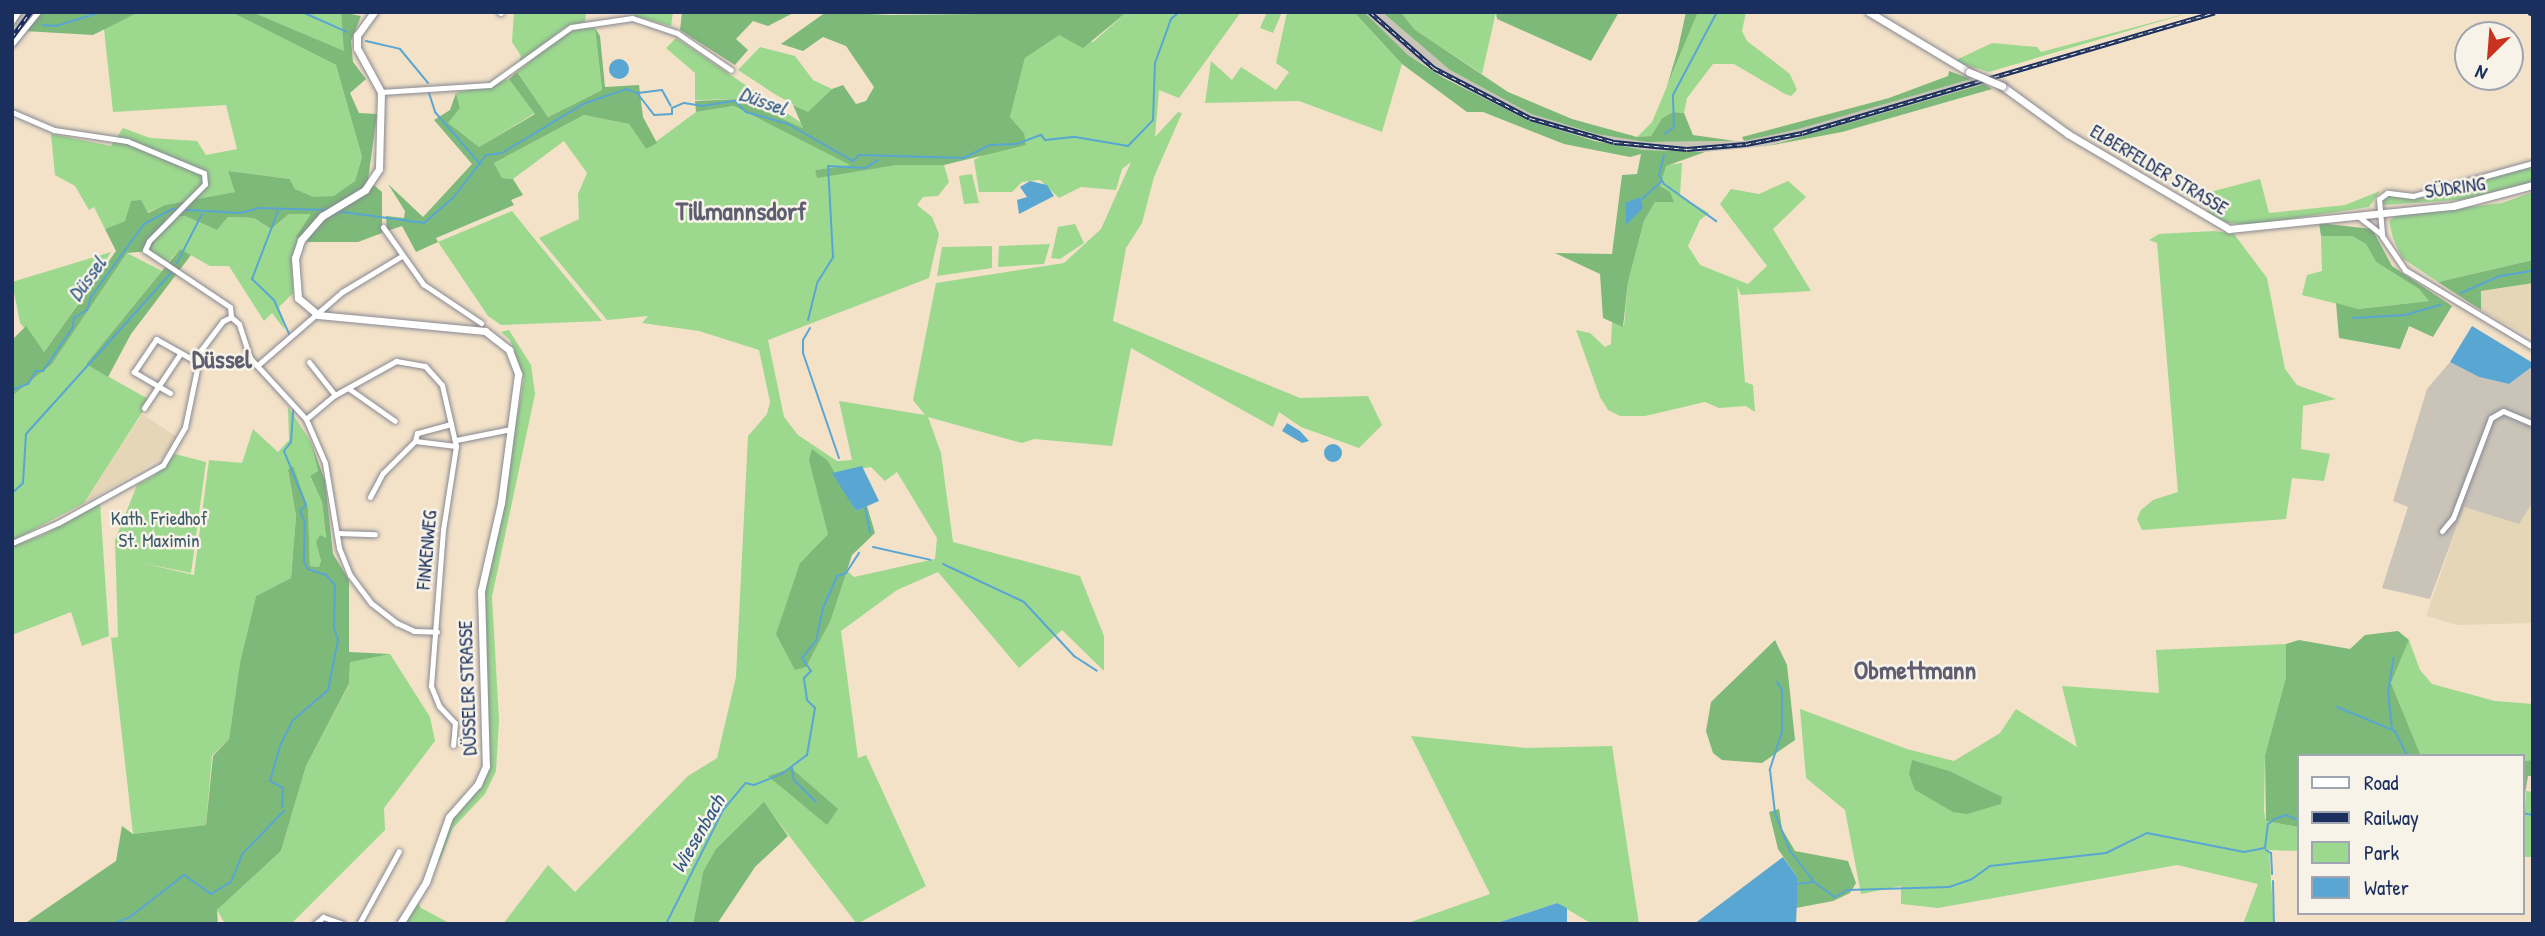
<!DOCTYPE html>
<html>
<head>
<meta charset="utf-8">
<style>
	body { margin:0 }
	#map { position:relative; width:2545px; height:936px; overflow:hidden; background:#f3e2c8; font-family:"Patrick Hand",sans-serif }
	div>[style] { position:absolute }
	.built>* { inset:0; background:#e5d6b8 }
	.industrial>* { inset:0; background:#c9c3b8 }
	.green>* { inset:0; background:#9cd98e }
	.forest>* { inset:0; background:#7db979 }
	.water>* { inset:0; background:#5aa6d3 }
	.round { border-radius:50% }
	.stream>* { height:2px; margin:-1px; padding:0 1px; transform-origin:1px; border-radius:1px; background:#5aa6d3 }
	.roads { filter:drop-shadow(0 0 2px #878893) drop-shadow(0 0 2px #878893) }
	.minor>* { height:5px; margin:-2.5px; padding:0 2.5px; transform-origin:2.5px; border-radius:2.5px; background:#fff }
	.major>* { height:7px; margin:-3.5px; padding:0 3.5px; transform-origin:3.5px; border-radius:3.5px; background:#fff }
	.rail>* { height:4.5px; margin-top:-2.25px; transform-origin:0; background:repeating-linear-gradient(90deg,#f7f3e8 0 5px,#1b2f5e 0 10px); box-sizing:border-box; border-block:2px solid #1b2f5e }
	.bridges { filter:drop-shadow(0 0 2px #878893) drop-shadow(0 0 2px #878893) }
	.major-bridge>* { height:7px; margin:-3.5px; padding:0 3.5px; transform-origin:3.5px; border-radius:3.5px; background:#fff }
	span { translate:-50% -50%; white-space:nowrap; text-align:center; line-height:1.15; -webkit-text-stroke:5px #f7f3e8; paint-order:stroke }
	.street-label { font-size:19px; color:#1b2f5e }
	.park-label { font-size:19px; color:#3b5a6a }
	.water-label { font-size:21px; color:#315987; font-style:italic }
	.district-label { font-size:26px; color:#5f5e71; font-weight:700 }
	.frame { position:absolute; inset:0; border:14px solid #1b2f5e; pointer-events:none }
	.legend { position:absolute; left:2297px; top:754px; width:228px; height:161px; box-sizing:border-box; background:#f7f3e8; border:2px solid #9fa5b1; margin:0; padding:9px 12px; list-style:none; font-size:21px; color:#1b2f5e }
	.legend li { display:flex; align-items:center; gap:14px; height:35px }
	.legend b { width:35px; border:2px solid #9fa5b1 }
	.north { position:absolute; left:2454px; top:21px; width:70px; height:70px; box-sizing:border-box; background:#f7f3e8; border:2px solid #9fa5b1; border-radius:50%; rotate:205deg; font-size:19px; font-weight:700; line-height:28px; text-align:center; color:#1b2f5e }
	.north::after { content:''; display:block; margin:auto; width:24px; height:32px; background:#c8321e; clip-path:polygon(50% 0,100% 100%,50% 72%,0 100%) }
</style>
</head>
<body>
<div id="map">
	<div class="built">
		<div style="clip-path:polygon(2533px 283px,2533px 338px,2481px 310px,2481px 291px)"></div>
		<div style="clip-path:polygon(142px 414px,177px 437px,163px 457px,84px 503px)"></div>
		<div style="clip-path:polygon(2533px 502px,2533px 623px,2458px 625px,2426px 616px,2464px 507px,2519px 524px)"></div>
	</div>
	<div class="industrial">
		<div style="clip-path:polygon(22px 12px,36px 12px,12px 46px,12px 26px)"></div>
		<div style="clip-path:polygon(1364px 12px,1382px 12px,1450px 70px,1531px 114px,1596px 134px,1646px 142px,1744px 141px,1971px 79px,1984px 84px,1767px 146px,1705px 152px,1644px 150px,1567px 134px,1496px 106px,1408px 55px)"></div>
		<div style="clip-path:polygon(2450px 362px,2479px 377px,2509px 384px,2533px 366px,2533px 502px,2519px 524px,2464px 507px,2430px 599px,2382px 588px,2408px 507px,2393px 501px,2427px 389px)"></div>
	</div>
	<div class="green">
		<div style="clip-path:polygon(139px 12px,231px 12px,336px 65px,362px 157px,355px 181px,334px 197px,314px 197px,295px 189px,290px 179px,228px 171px,236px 192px,166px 205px,105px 229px,94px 207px,89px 210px,75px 186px,55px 175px,51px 134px,111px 146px,123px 128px,150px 138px,197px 141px,206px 155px,237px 149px,226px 105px,113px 112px,104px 29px)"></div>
		<div style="clip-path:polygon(252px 12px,341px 12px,345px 52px)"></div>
		<div style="clip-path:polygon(514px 12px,586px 12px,585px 22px,565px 27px,519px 63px,521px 56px,512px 42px)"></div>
		<div style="clip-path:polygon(635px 12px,673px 12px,671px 26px,634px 16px)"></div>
		<div style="clip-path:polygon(evenodd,1127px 12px,1241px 12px,1179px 98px,1159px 90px,1155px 137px,1178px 112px,1182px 113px,1154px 177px,1142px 223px,1126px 248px,1113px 321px,1300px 398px,1368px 396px,1382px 425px,1359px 448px,1301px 427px,1279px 412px,1273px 427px,1131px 348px,1112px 446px,1034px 439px,1022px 443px,928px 417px,941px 453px,953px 542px,1080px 576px,1104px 636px,1104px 671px,1062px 630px,1019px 668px,938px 572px,897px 590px,841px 631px,858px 758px,866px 755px,926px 886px,857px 924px,764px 803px,703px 872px,693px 924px,503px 924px,548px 865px,575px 892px,688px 776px,717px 758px,736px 677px,748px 436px,767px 414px,770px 402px,759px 350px,699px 331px,642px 323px,648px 316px,607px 320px,539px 238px,579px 219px,578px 194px,587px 173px,564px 141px,513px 179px,502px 178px,494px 163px,584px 115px,629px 124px,646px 149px,696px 112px,734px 106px,851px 165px,815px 170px,817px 177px,897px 165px,944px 165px,949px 182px,938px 196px,923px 197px,917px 205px,932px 217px,939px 234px,929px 278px,768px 340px,784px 417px,798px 435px,837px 461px,852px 460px,839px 401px,925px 415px,913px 400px,936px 283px,1064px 263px,1101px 229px,1131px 162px,1122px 169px,1116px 190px,1081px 187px,1059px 198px,1040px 180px,1022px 182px,1012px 192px,979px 192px,974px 160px,1024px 133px,1010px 117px,1025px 58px,1059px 34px,1093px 42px,1127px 12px,828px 461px,832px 473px,871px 467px,885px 481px,897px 472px,937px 538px,935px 559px,854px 577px,844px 568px,830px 622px,806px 667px,800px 563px,828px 534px,828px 461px,1127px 12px,791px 768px,827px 824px,769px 776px,791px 768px)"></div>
		<div style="clip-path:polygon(1267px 12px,1282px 12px,1273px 33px,1260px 28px)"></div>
		<div style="clip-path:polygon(1287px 12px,1354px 12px,1402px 64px,1382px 132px,1299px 101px,1205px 103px,1211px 61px,1232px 80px,1241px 67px,1276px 90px,1289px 72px,1276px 63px)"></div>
		<div style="clip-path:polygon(1401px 12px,1496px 12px,1482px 74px,1414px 29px)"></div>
		<div style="clip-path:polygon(1698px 12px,1746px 12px,1742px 31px,1747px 41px,1790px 74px,1797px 90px,1791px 96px,1785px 94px,1734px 64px,1713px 64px,1687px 98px,1684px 113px,1673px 112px,1662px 118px,1651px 136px,1637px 137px,1652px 122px)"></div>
		<div style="clip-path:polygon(2192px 12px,1989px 72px,1954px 61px,1992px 43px,2037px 47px,2041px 52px)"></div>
		<div style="clip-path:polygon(586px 27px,595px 28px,602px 90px,548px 117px,517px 72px,564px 34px)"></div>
		<div style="clip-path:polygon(676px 38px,800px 122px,805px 129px,739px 99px,695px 100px,695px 73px,666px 48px)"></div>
		<div style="clip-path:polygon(760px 47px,795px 56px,813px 80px,832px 89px,808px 113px,773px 93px,738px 70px)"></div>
		<div style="clip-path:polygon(509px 79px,535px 113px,479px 147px,447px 123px,460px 108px,456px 93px)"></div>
		<div style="clip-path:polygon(1682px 163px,1680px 196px,1709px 213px,1700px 220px,1688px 246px,1700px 265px,1748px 284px,1767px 266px,1720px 204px,1731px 189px,1759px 194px,1788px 181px,1806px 197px,1773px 229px,1811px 291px,1741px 295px,1737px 286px,1745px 382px,1753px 385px,1755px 412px,1746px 406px,1719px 408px,1705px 402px,1645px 416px,1620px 416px,1608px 410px,1600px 397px,1576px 330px,1590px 333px,1605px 347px,1611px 344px,1612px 321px,1624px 326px,1628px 282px,1644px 221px,1655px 202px,1673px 202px,1659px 186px,1666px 165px)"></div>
		<div style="clip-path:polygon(2533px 166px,2533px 182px,2486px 198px,2385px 205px,2382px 200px,2388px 195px,2408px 199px,2457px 188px)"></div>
		<div style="clip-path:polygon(972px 174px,979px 203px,964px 204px,959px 176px)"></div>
		<div style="clip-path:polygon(2260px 179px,2269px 213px,2345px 205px,2380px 191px,2369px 207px,2249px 225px,2219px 222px,2203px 211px,2209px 211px,2202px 194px)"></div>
		<div style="clip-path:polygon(2533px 192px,2533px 260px,2438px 282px,2402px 258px,2393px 238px,2389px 221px,2396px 216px,2502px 203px)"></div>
		<div style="clip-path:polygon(512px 211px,537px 242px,602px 321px,501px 325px,488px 316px,438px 242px)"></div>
		<div style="clip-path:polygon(289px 214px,312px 214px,292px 255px,293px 293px,279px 307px,285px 330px,272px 313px,264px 321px,229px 266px,210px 266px,180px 249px,168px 262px,150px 251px,168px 216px,185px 216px,217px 230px,228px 217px,254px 218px,271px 229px)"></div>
		<div style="clip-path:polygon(1075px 224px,1084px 243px,1060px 259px,1051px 258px,1058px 227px)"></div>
		<div style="clip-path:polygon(2214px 231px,2234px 234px,2267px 278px,2285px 369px,2297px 385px,2336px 399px,2303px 406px,2301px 449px,2330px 454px,2324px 481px,2292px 478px,2286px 519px,2142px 530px,2137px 519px,2141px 510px,2153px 500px,2178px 492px,2157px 243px,2149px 240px,2159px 234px)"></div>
		<div style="clip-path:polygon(2321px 236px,2352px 236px,2366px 244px,2376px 262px,2419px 289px,2430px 301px,2357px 309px,2302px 295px,2307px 275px,2322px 271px)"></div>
		<div style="clip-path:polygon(1050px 244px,1044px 264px,998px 267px,999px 246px)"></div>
		<div style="clip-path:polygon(992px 246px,992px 268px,937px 276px,942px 247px)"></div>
		<div style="clip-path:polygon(111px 252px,73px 311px,44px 352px,20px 323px,12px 282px)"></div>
		<div style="clip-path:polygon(127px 253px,162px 271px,86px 364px,150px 400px,84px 503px,12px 541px,12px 396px,52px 364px)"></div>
		<div style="clip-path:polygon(509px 330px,531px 365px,535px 394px,492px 597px,499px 720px,496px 771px,485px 794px,452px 829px,440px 861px,437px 855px,447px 826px,483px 782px,489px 758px,484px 596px,524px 379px,510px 340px,501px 332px)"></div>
		<div style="clip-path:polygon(288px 407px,311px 442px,318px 471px,310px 477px,322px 502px,326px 539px,319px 567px,310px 566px,308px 508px,288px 471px,296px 516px,291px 578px,256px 596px,240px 662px,229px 739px,212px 756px,206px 825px,133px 834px,111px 638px,118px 637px,115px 540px,137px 485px,155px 475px,175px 454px,206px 462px,191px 573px,142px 563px,194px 575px,209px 460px,242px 463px,253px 429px,278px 452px,289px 440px)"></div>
		<div style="clip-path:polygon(100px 503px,109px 636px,82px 646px,71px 612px,12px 635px,12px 546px,43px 535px)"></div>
		<div style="clip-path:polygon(2409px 640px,2420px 670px,2432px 684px,2495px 701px,2533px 704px,2533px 760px,2522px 761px,2522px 756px,2421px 756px,2391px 683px)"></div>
		<div style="clip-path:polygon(evenodd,2286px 644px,2286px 677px,2265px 755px,2264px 811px,2266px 821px,2298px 827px,2298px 851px,2269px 850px,2274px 924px,2243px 924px,2258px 884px,2177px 865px,1938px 908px,1901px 904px,1901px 886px,1861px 894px,1845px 810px,1806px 778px,1800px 709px,1907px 749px,1954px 761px,2000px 733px,2016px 709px,2077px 747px,2062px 686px,2159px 693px,2156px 650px,2286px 644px,1952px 772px,2001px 797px,1954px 812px,1915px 790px,1952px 772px)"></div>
		<div style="clip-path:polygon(390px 654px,430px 717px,435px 741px,384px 808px,385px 830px,291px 924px,225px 924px,217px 910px,281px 851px,306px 766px,349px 685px,350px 661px)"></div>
		<div style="clip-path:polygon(1411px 736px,1526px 748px,1612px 746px,1639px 924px,1592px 924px,1557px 903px,1494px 924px,1405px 924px,1490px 894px)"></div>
		<div style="clip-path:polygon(2526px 791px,2533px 792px,2533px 857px,2522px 857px)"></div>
		<div style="clip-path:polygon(418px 903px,421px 908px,451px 924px,405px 924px)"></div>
	</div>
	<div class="forest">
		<div style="clip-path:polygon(36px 12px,139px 12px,93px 35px,24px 31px)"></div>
		<div style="clip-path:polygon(231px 12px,252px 12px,344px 51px,341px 12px,361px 16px,351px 41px,353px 62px,366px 79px,350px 93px,359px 113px,377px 114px,368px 180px,382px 192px,382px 233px,358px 242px,305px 242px,296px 237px,311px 214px,289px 214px,271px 229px,254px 218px,228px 217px,217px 230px,185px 216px,168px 216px,150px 251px,127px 253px,52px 364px,12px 396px,12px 340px,26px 326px,44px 352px,116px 251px,105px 229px,125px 221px,131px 201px,141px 200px,148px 213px,165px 205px,235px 192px,228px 171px,290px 179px,295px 189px,314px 197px,334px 196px,355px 181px,362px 157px,336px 65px)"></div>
		<div style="clip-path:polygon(682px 12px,770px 13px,795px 12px,768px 26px,753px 21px,736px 39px,748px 50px,735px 65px,680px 30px)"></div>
		<div style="clip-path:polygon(826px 12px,890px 15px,1127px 12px,1083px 48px,1059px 35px,1025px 58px,1010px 117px,1024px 133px,1026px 145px,944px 165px,897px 165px,817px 178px,815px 170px,850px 165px,734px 106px,696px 112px,695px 101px,739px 99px,803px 128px,793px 105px,808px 112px,832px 89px,843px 85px,856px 104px,866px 101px,874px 87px,846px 46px,823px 37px,803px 51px,781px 44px)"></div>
		<div style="clip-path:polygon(1354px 12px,1364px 12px,1408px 55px,1444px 78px,1529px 121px,1595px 141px,1644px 150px,1705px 152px,1666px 166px,1660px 186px,1670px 192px,1674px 202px,1655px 202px,1644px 221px,1628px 282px,1623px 327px,1603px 318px,1600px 274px,1555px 253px,1612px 254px,1622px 175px,1637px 174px,1641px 154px,1630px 157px,1564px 144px,1483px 112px,1467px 112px,1402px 64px)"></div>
		<div style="clip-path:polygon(1382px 12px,1401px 12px,1414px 29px,1508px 92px,1572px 119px,1637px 137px,1651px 136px,1662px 118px,1673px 112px,1684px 113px,1693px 135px,1735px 141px,1646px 142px,1596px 134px,1531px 114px,1450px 70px)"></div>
		<div style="clip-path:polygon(1496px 12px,1619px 12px,1591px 61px,1497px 19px)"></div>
		<div style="clip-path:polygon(1686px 12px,1698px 12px,1667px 86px,1678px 49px)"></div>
		<div style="clip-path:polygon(595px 28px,600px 36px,605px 87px,639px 85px,643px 117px,657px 143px,646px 149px,629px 124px,584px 115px,494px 163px,502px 178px,513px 179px,523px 195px,511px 200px,514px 205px,436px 238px,438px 242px,416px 252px,402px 226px,387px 231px,386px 216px,404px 218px,405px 211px,388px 184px,423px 217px,472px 164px,434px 120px,450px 110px,456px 93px,460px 108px,448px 123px,479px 147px,535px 114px,509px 79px,517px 72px,548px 117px,602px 90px)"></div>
		<div style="clip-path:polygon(1949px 71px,1971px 79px,1798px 129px,1744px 141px,1742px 137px,1889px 98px,1948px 76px)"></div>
		<div style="clip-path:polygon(1984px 84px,1992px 89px,1842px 132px,1768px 146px)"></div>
		<div style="clip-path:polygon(2319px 223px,2372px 229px,2392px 266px,2452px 306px,2433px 337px,2409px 326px,2400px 349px,2339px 338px,2336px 303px,2358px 309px,2429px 301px,2419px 289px,2376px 262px,2366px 244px,2352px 236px,2321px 236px)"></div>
		<div style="clip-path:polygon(180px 249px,191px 255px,131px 334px,108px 377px,86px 364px)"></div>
		<div style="clip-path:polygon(2533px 260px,2533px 283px,2481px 291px,2481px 310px,2438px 282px)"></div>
		<div style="clip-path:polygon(311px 442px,325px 481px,333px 554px,349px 580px,349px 652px,390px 654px,350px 662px,349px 684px,306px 766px,281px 851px,217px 910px,218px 924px,24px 924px,116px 861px,122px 826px,133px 834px,206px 825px,213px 756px,229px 739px,240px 662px,256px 596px,291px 578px,296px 516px,288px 470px,293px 466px,308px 508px,310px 566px,319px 567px,321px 560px,316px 542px,320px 535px,326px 538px,322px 502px,310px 476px,318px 471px)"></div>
		<div style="clip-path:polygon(812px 449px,828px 461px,856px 511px,867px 506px,875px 533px,852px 555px,830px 622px,806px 667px,795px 670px,776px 634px,800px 563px,828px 534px,809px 460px)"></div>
		<div style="clip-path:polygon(2398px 631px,2409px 640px,2391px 683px,2421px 756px,2298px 756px,2298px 827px,2266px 821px,2265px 755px,2286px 677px,2286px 644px,2299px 640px,2350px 649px,2365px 635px)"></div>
		<div style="clip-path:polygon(1775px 640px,1787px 665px,1795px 740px,1762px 763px,1722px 760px,1713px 753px,1706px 731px,1711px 702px)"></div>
		<div style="clip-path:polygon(1912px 760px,1952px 772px,2002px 797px,2001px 804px,1967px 814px,1953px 812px,1915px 790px,1909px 774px)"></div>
		<div style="clip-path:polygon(2533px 760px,2533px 776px,2528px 776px,2522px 813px,2522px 761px)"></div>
		<div style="clip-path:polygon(791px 768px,838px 809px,827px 825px,768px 776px)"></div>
		<div style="clip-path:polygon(764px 802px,788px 836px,755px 867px,717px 924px,693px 924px,703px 872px,716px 849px)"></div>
		<div style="clip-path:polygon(1779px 809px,1782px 829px,1795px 851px,1848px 861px,1856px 883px,1850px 893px,1833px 901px,1796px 908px,1798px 878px,1778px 849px,1769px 812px)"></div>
	</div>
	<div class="water">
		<div class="round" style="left:609px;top:59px;width:20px;height:20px"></div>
		<div style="clip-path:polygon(1030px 181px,1047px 185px,1054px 196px,1019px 214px,1017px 200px,1027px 197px,1020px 187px)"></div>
		<div style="clip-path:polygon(1640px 197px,1643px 208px,1626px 225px,1625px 203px)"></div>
		<div style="clip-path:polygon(2472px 326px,2533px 363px,2533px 366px,2509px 384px,2479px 377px,2450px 362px)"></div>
		<div style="clip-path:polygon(1287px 423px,1300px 431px,1309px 441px,1302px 443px,1282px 431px)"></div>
		<div class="round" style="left:1324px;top:444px;width:18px;height:18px"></div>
		<div style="clip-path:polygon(862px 466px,879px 501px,856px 511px,832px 473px)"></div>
		<div style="clip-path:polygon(1783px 857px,1798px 878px,1796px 924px,1694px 924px)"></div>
		<div style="clip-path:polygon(1557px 903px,1567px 908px,1567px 924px,1494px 924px)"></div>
	</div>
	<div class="stream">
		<div style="left:302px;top:12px;width:49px;rotate:24deg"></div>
		<div style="left:42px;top:25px;width:14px;rotate:4deg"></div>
		<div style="left:56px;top:26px;width:47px;rotate:-17.3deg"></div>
		<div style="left:366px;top:41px;width:35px;rotate:13deg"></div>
		<div style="left:400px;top:49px;width:44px;rotate:50.5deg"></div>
		<div style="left:429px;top:93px;width:20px;rotate:72deg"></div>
		<div style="left:435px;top:112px;width:69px;rotate:49.1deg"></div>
		<div style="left:638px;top:93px;width:24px;rotate:-7deg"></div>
		<div style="left:662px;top:90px;width:18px;rotate:61deg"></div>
		<div style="left:1665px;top:134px;width:11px;rotate:-38deg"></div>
		<div style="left:1674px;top:127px;width:32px;rotate:-92deg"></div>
		<div style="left:1673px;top:95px;width:94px;rotate:-62.1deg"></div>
		<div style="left:1664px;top:155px;width:21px;rotate:104deg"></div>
		<div style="left:1659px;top:175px;width:10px;rotate:61deg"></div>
		<div style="left:1664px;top:184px;width:64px;rotate:35.4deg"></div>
		<div style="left:1642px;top:199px;width:27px;rotate:-42deg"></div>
		<div style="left:278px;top:211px;width:73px;rotate:110.9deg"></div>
		<div style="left:252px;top:279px;width:30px;rotate:44deg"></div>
		<div style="left:274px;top:300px;width:37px;rotate:66deg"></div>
		<div style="left:335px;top:211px;width:90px;rotate:7.7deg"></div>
		<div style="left:424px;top:223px;width:38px;rotate:-41deg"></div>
		<div style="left:453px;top:198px;width:54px;rotate:-52.5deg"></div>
		<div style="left:486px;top:155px;width:16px;rotate:-7deg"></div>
		<div style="left:502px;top:153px;width:95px;rotate:-31.2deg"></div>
		<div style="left:583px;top:104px;width:46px;rotate:-19.2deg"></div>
		<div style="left:626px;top:89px;width:12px;rotate:20deg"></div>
		<div style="left:637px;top:93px;width:28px;rotate:52deg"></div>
		<div style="left:654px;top:115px;width:18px;rotate:-3deg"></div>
		<div style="left:672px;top:114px;width:6px;rotate:-90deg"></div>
		<div style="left:672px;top:108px;width:13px;rotate:-23deg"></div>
		<div style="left:684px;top:103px;width:18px;rotate:9deg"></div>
		<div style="left:702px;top:106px;width:33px;rotate:-9deg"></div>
		<div style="left:735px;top:101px;width:16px;rotate:45deg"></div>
		<div style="left:746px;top:112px;width:44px;rotate:15.9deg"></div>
		<div style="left:788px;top:124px;width:75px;rotate:29.6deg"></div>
		<div style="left:853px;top:161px;width:8px;rotate:-45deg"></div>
		<div style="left:859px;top:155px;width:105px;rotate:1.6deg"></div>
		<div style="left:964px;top:158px;width:29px;rotate:-27deg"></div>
		<div style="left:990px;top:145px;width:26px;rotate:-2deg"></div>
		<div style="left:1016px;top:144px;width:27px;rotate:-20deg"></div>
		<div style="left:1041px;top:135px;width:6px;rotate:51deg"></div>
		<div style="left:1045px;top:140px;width:30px;rotate:-6deg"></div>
		<div style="left:1075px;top:137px;width:54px;rotate:9.6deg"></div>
		<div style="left:1128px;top:146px;width:36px;rotate:-46deg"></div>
		<div style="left:1153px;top:120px;width:57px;rotate:-88deg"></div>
		<div style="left:1155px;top:63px;width:47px;rotate:-70deg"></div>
		<div style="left:1171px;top:19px;width:11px;rotate:-41deg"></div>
		<div style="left:177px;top:263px;width:55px;rotate:-63deg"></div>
		<div style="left:2461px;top:293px;width:43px;rotate:-23.6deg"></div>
		<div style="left:2500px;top:276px;width:33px;rotate:-9deg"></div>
		<div style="left:2353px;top:318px;width:52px;rotate:-3.3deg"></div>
		<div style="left:2405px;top:315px;width:37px;rotate:-16deg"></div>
		<div style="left:808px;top:320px;width:38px;rotate:-76deg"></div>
		<div style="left:817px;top:283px;width:31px;rotate:-58deg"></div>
		<div style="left:833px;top:257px;width:91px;rotate:-93.1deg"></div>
		<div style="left:828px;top:166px;width:37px;rotate:3deg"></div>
		<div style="left:865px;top:168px;width:15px;rotate:-32deg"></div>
		<div style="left:810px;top:328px;width:14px;rotate:120deg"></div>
		<div style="left:803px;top:340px;width:13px;rotate:90deg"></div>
		<div style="left:803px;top:353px;width:111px;rotate:71.1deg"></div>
		<div style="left:12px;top:390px;width:17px;rotate:-21deg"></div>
		<div style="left:28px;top:384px;width:15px;rotate:-58deg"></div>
		<div style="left:36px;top:371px;width:7px"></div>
		<div style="left:43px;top:371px;width:53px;rotate:-55.7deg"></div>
		<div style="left:73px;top:327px;width:9px;rotate:-84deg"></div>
		<div style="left:74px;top:318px;width:15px;rotate:-32deg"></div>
		<div style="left:87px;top:310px;width:14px;rotate:-73deg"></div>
		<div style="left:91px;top:297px;width:90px;rotate:-54deg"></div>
		<div style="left:144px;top:224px;width:32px;rotate:-28deg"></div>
		<div style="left:172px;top:209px;width:68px;rotate:3.4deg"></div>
		<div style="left:240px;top:213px;width:20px;rotate:-15deg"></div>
		<div style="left:259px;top:208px;width:67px;rotate:1.7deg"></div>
		<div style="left:12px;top:493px;width:15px;rotate:-42deg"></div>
		<div style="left:23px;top:483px;width:49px;rotate:-86.5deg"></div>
		<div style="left:26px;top:434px;width:217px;rotate:-48deg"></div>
		<div style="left:865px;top:507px;width:26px;rotate:79deg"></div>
		<div style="left:873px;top:547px;width:59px;rotate:12.6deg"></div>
		<div style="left:943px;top:564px;width:89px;rotate:25.1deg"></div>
		<div style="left:1024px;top:602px;width:74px;rotate:47.2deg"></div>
		<div style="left:1074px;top:656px;width:27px;rotate:33deg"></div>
		<div style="left:1777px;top:682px;width:9px;rotate:58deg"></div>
		<div style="left:1782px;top:690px;width:42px;rotate:90deg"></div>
		<div style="left:1782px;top:732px;width:40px;rotate:108deg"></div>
		<div style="left:1770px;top:770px;width:43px;rotate:83.4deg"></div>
		<div style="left:1775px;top:813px;width:41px;rotate:68.5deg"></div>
		<div style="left:1790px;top:851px;width:39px;rotate:52deg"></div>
		<div style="left:2337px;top:707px;width:63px;rotate:22.5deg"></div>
		<div style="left:2395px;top:731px;width:28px;rotate:64deg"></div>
		<div style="left:2392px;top:729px;width:36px;rotate:-96deg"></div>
		<div style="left:2388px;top:693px;width:36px;rotate:-81deg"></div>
		<div style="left:792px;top:768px;width:12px;rotate:81deg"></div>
		<div style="left:794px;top:780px;width:31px;rotate:45deg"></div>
		<div style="left:282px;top:807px;width:19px;rotate:-87deg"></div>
		<div style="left:283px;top:788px;width:15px;rotate:-152deg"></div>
		<div style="left:270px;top:781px;width:36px;rotate:-74deg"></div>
		<div style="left:280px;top:746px;width:28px;rotate:-64deg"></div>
		<div style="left:292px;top:721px;width:48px;rotate:-40.7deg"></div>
		<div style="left:328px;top:690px;width:51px;rotate:-78.7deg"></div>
		<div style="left:338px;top:640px;width:13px;rotate:-108deg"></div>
		<div style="left:334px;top:628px;width:43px;rotate:-88.7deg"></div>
		<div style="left:335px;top:585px;width:13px;rotate:-132deg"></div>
		<div style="left:326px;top:575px;width:19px;rotate:-162deg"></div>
		<div style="left:308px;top:569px;width:9px;rotate:-117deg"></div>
		<div style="left:304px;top:561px;width:39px;rotate:-89deg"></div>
		<div style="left:305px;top:522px;width:12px;rotate:-114deg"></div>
		<div style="left:300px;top:511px;width:8px;rotate:-45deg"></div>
		<div style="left:306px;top:505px;width:58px;rotate:-112.2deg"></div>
		<div style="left:284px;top:451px;width:11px;rotate:-52deg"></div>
		<div style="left:291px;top:442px;width:32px;rotate:-86deg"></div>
		<div style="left:2522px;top:813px;width:11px;rotate:10deg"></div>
		<div style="left:2266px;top:850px;width:6px;rotate:31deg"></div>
		<div style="left:2271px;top:853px;width:21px;rotate:87deg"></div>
		<div style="left:2273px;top:881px;width:43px;rotate:88.7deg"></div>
		<div style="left:1796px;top:884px;width:18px;rotate:-6deg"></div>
		<div style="left:1814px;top:882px;width:26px;rotate:36deg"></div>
		<div style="left:1835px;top:897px;width:14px;rotate:-30deg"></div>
		<div style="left:1847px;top:890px;width:102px;rotate:-1.7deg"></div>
		<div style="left:1949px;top:887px;width:24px;rotate:-19deg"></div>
		<div style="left:1972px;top:879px;width:22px;rotate:-36deg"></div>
		<div style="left:1990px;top:866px;width:117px;rotate:-6.4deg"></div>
		<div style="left:2106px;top:853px;width:46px;rotate:-26deg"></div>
		<div style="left:2147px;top:833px;width:99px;rotate:11.1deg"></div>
		<div style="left:2244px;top:852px;width:21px;rotate:-11deg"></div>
		<div style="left:2265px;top:848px;width:24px;rotate:-83deg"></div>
		<div style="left:2268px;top:824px;width:9px;rotate:-36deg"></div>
		<div style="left:2275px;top:819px;width:12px;rotate:-20deg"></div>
		<div style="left:2286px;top:815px;width:13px;rotate:23deg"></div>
		<div style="left:113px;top:924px;width:18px;rotate:-22deg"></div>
		<div style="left:130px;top:917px;width:68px;rotate:-37.9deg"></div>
		<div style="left:184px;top:875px;width:33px;rotate:35deg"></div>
		<div style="left:211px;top:894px;width:23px;rotate:-31deg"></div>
		<div style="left:231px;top:882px;width:31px;rotate:-68deg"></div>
		<div style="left:243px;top:853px;width:59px;rotate:-45.7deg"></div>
		<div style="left:666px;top:924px;width:127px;rotate:-63.4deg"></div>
		<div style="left:723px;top:810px;width:35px;rotate:-50deg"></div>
		<div style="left:746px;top:783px;width:8px;rotate:14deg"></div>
		<div style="left:754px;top:785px;width:31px;rotate:-22deg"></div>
		<div style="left:783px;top:773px;width:30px;rotate:-37deg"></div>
		<div style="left:807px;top:755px;width:48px;rotate:-80.3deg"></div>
		<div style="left:815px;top:708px;width:11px;rotate:-135deg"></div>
		<div style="left:807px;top:700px;width:22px;rotate:-98deg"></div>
		<div style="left:804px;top:678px;width:10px;rotate:-45deg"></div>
		<div style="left:811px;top:671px;width:16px;rotate:-125deg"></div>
		<div style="left:802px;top:658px;width:22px;rotate:-51deg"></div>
		<div style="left:816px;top:641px;width:34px;rotate:-78deg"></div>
		<div style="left:823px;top:608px;width:35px;rotate:-66deg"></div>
		<div style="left:837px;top:576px;width:9px;rotate:-18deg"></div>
		<div style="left:846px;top:573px;width:24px;rotate:-57deg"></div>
	</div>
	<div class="roads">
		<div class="minor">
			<div style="left:499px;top:12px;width:2px;rotate:27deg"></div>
			<div style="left:12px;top:21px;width:11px;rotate:-56deg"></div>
			<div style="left:12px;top:44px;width:41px;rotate:-50.9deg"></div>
			<div style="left:381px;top:92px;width:109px;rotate:-3.7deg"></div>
			<div style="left:490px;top:85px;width:100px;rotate:-35.6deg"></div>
			<div style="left:571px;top:27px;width:62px;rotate:-8.4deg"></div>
			<div style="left:632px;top:18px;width:47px;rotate:18.4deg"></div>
			<div style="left:677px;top:33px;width:65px;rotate:34.4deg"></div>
			<div style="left:12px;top:112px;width:46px;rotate:23.2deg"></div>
			<div style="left:54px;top:130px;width:74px;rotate:8.6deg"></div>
			<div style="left:127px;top:141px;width:83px;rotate:22.6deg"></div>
			<div style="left:204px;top:173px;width:11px;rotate:85deg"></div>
			<div style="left:205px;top:184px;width:80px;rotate:134.5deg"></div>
			<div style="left:149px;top:241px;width:10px;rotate:114deg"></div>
			<div style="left:145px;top:250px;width:102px;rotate:33.8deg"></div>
			<div style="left:230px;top:307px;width:10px;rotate:84deg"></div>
			<div style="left:2533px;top:163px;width:124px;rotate:164.6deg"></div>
			<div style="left:2413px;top:196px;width:26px;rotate:-173deg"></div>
			<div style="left:2387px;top:193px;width:10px;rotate:143deg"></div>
			<div style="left:2379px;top:199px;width:37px;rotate:85deg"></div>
			<div style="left:2382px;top:236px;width:41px;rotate:55.9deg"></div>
			<div style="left:2405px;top:270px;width:149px;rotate:31deg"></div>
			<div style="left:2358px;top:216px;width:28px;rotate:38deg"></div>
			<div style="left:383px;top:227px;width:70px;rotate:54.9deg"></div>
			<div style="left:423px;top:284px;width:70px;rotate:33.9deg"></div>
			<div style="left:231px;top:317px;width:11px;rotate:41deg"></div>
			<div style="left:239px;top:324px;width:36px;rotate:72deg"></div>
			<div style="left:250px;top:358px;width:83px;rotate:47.4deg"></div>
			<div style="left:306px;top:419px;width:48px;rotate:66.6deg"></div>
			<div style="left:325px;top:463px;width:86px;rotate:80.6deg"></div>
			<div style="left:339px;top:548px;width:29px;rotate:68deg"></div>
			<div style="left:350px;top:575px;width:35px;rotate:53deg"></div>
			<div style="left:371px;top:603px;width:33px;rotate:38deg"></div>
			<div style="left:397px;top:623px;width:19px;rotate:25deg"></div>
			<div style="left:414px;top:631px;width:23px;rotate:2deg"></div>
			<div style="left:309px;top:362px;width:42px;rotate:51.8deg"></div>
			<div style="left:259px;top:364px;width:110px;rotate:-40.9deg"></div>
			<div style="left:342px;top:292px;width:68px;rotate:-31.1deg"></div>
			<div style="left:348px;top:388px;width:57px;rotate:35.1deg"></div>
			<div style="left:170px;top:393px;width:42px;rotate:-149.7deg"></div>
			<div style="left:134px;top:372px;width:40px;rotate:-56deg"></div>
			<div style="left:156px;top:339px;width:47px;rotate:29.3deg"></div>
			<div style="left:144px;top:408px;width:65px;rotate:-56.3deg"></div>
			<div style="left:306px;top:419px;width:38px;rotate:-40deg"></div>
			<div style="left:335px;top:395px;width:70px;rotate:-29.1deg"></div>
			<div style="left:396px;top:361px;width:29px;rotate:10deg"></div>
			<div style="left:425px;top:366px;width:25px;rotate:48deg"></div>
			<div style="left:442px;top:385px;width:63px;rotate:77.1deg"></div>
			<div style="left:456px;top:446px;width:85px;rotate:98.8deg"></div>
			<div style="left:443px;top:530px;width:156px;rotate:94.4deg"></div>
			<div style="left:431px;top:686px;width:22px;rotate:68deg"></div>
			<div style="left:439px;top:706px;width:23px;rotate:47deg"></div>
			<div style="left:455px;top:723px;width:22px;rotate:95deg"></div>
			<div style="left:451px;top:424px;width:35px;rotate:165deg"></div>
			<div style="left:417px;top:433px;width:8px;rotate:104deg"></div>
			<div style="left:415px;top:441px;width:41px;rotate:7deg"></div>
			<div style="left:456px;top:440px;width:56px;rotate:-11.3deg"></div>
			<div style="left:370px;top:497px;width:27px;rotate:-62deg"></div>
			<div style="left:383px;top:473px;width:45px;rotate:-45deg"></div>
			<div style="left:2442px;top:531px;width:17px;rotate:-50deg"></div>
			<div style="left:2453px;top:518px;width:107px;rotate:-69.2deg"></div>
			<div style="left:2491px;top:418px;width:14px;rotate:-30deg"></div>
			<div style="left:2503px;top:411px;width:33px;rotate:23deg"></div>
			<div style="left:337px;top:533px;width:38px;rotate:2deg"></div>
			<div style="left:12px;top:543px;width:50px;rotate:-23.5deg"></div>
			<div style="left:58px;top:523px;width:120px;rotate:-28.9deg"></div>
			<div style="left:163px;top:465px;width:44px;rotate:-59.9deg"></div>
			<div style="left:185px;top:427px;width:79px;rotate:-78.3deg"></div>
			<div style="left:201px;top:350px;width:36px;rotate:-53deg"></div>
			<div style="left:223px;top:321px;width:9px;rotate:-27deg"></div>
			<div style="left:315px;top:924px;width:11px;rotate:-41deg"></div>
			<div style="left:323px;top:917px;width:21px;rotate:19deg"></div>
			<div style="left:359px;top:924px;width:83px;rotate:-61.3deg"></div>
		</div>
		<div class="major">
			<div style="left:374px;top:12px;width:29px;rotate:126deg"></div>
			<div style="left:357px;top:35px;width:13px;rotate:90deg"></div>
			<div style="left:357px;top:48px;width:50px;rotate:61.4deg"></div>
			<div style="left:381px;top:92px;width:77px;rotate:91.5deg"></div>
			<div style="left:379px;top:169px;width:25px;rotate:124deg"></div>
			<div style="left:365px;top:190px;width:50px;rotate:148.8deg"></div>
			<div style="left:322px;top:216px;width:32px;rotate:131deg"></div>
			<div style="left:301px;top:240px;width:19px;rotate:108deg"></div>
			<div style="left:295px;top:258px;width:40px;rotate:85.7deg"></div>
			<div style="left:298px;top:298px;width:26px;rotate:40deg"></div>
			<div style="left:318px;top:315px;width:168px;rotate:5.5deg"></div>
			<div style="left:485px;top:331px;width:31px;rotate:38deg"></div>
			<div style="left:509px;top:350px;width:26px;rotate:69deg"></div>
			<div style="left:518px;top:374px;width:130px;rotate:97.5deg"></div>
			<div style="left:501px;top:503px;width:90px;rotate:102.8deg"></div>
			<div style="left:481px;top:591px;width:175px;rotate:88.4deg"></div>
			<div style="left:486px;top:766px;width:20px;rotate:114deg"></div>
			<div style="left:478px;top:784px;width:44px;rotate:131.3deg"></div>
			<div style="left:449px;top:817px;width:69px;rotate:109.5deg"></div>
			<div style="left:426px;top:882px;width:49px;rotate:121.8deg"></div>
			<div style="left:1869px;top:12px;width:117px;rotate:31deg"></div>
			<div style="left:2002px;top:86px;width:82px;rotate:36deg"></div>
			<div style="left:2068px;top:134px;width:187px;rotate:30.5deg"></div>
			<div style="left:2229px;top:229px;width:225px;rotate:-5.9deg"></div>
			<div style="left:2453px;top:206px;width:83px;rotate:-14.7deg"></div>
		</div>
	</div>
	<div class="rail">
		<div style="left:1370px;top:12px;width:85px;rotate:41.2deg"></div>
		<div style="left:1434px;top:68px;width:108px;rotate:27.5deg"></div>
		<div style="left:1530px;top:118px;width:87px;rotate:15.9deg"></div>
		<div style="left:1614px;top:142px;width:73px;rotate:5.5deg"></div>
		<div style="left:1687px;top:149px;width:59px;rotate:-4.8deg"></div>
		<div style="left:1746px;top:144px;width:57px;rotate:-11.1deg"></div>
		<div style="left:1802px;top:133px;width:430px;rotate:-16.3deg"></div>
		<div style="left:2529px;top:12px;width:4px;rotate:27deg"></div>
		<div style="left:12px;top:37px;width:31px;rotate:-54deg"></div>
	</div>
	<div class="bridges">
		<div class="major-bridge">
			<div style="left:1969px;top:72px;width:36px;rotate:23deg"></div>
		</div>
	</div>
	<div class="street-label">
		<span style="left:2159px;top:170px;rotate:31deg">ELBERFELDER STRASSE</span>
		<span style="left:2455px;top:188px;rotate:-8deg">SÜDRING</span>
		<span style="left:427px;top:550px;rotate:-85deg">FINKENWEG</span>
		<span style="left:468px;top:688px;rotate:-92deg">DÜSSELER STRASSE</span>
	</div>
	<div class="park-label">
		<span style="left:159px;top:530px">Kath. Friedhof<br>St. Maximin</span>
	</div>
	<div class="water-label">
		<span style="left:763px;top:101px;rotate:20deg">Düssel</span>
		<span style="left:87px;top:279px;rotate:-54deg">Düssel</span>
		<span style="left:698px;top:834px;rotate:-60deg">Wiesenbach</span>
	</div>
	<div class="district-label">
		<span style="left:741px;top:211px">Tillmannsdorf</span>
		<span style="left:222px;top:359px">Düssel</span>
		<span style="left:1915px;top:670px">Obmettmann</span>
	</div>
	<div class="frame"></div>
	<ul class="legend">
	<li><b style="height:9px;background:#fff"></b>Road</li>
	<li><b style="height:9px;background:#1b2f5e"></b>Railway</li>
	<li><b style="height:19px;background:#9cd98e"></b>Park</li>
	<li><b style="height:19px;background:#5aa6d3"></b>Water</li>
	</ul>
	<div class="north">N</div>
</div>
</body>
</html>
